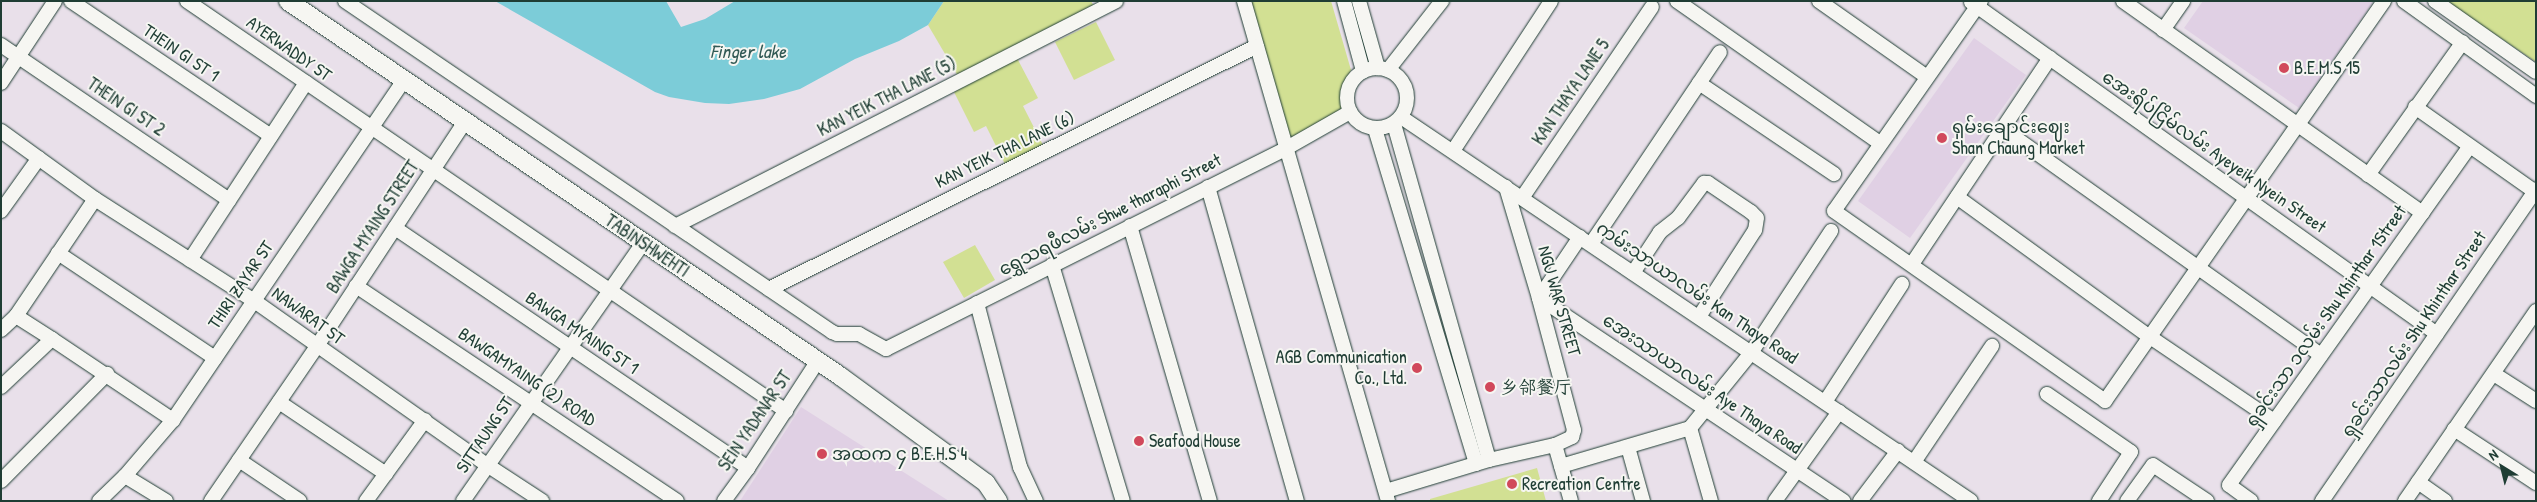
<!DOCTYPE html>
<html>
<head>
<meta charset="utf-8">
<style>
	body { margin:0 }
	#map { position:relative; width:2537px; height:502px; overflow:hidden; background:#e9e0ea; font-family:"Patrick Hand","LXGW WenKai TC","Noto Sans Myanmar",sans-serif }
	div>[style] { position:absolute }
	.built>* { inset:0; background:#e0d0e4 }
	.green>* { inset:0; background:#d2e093 }
	.water>* { inset:0; background:#7cccd8 }
	.roads { filter:drop-shadow(0 0 1px #1f3d34) drop-shadow(0 0 1px #1f3d34) }
	.minor>* { height:14px; margin:-7px; padding:0 7px; transform-origin:7px; border-radius:7px; background:#f6f6f2 }
	.minor>.ring { margin:-7px; padding:0; box-sizing:content-box; background:none; border:14px solid #f6f6f2; border-radius:50% }
	.major>* { height:18px; margin:-9px; padding:0 9px; transform-origin:9px; border-radius:9px; background:#f6f6f2 }
	.dots>* { width:14px; height:14px; translate:-50% -50%; box-sizing:border-box; border:2px solid #f6f6f2; border-radius:50% }
	span { translate:-50% -50%; white-space:nowrap; text-align:center; line-height:1.15; -webkit-text-stroke:4px #f6f6f2; paint-order:stroke }
	.street-label { font-size:18px; color:#1f3d34 }
	.poi-label { font-size:18px; color:#1f3d34 }
	.left { translate:0 -50%; text-align:left }
	.right { translate:-100% -50%; text-align:right }
	.water-label { font-size:19px; color:#325a55; font-style:italic }
	.frame { position:absolute; inset:0; border:2px solid #1f3d34; pointer-events:none }
	.north { position:absolute; left:2477px; top:442px; width:50px; height:50px; -webkit-text-stroke:4px #f6f6f2; paint-order:stroke; rotate:324deg; font-size:14px; font-weight:700; line-height:20px; text-align:center; color:#1f3d34 }
	.north::after { content:''; display:block; margin:auto; width:18px; height:22px; background:#1f3d34; clip-path:polygon(50% 0,100% 100%,50% 72%,0 100%) }
</style>
</head>
<body>
<div id="map">
	<div class="built">
		<div style="clip-path:polygon(2203px 1px,2374px 1px,2299px 108px,2184px 28px)"></div>
		<div style="clip-path:polygon(1974px 38px,2026px 75px,1910px 238px,1858px 201px)"></div>
		<div style="clip-path:polygon(801px 407px,949px 501px,740px 501px)"></div>
	</div>
	<div class="green">
		<div style="clip-path:polygon(944px 1px,1091px 1px,1095px 8px,958px 76px,928px 25px)"></div>
		<div style="clip-path:polygon(1248px 1px,1331px 1px,1351px 70px,1342px 89px,1343px 110px,1288px 139px)"></div>
		<div style="clip-path:polygon(2446px 1px,2536px 1px,2536px 62px)"></div>
		<div style="clip-path:polygon(1096px 22px,1115px 60px,1074px 80px,1055px 42px)"></div>
		<div style="clip-path:polygon(1017px 58px,1038px 98px,1023px 106px,1043px 145px,1005px 164px,986px 126px,974px 132px,954px 92px)"></div>
		<div style="clip-path:polygon(975px 245px,995px 280px,964px 298px,943px 262px)"></div>
		<div style="clip-path:polygon(1537px 468px,1546px 501px,1430px 501px,1430px 499px)"></div>
	</div>
	<div class="water">
		<div style="clip-path:polygon(495px 1px,666px 1px,681px 27px,705px 19px,735px 1px,944px 1px,928px 25px,899px 41px,855px 59px,800px 89px,764px 99px,729px 104px,705px 103px,669px 97px,655px 92px)"></div>
	</div>
	<div class="roads">
		<div class="minor">
			<div style="left:71px;top:1px;width:241px;rotate:34deg"></div>
			<div style="left:187px;top:1px;width:726px;rotate:34.39deg"></div>
			<div style="left:345px;top:1px;width:589px;rotate:34.2deg"></div>
			<div style="left:832px;top:332px;width:5px;rotate:22deg"></div>
			<div style="left:837px;top:334px;width:22px"></div>
			<div style="left:859px;top:334px;width:31px;rotate:29deg"></div>
			<div style="left:886px;top:349px;width:446px;rotate:-26.6deg"></div>
			<div style="left:1285px;top:149px;width:75px;rotate:-29.6deg"></div>
			<div style="left:1244px;top:1px;width:520px;rotate:73.93deg"></div>
			<div style="left:1344px;top:1px;width:73px;rotate:74.8deg"></div>
			<div style="left:1359px;top:1px;width:70px;rotate:74.2deg"></div>
			<div style="left:1677px;top:1px;width:248px;rotate:35deg"></div>
			<div style="left:1819px;top:1px;width:132px;rotate:35.1deg"></div>
			<div style="left:1981px;top:1px;width:256px;rotate:125deg"></div>
			<div style="left:1834px;top:211px;width:331px;rotate:35deg"></div>
			<div style="left:2105px;top:401px;width:488px;rotate:-55.1deg"></div>
			<div style="left:2123px;top:1px;width:367px;rotate:35.3deg"></div>
			<div style="left:2404px;top:1px;width:163px;rotate:35.7deg"></div>
			<div style="left:2435px;top:1px;width:123px;rotate:35.1deg"></div>
			<div style="left:1971px;top:2px;width:572px;rotate:35.47deg"></div>
			<div style="left:2163px;top:30px;width:35px;rotate:-55deg"></div>
			<div style="left:1px;top:45px;width:276px;rotate:34.2deg"></div>
			<div class="ring" style="left:1347px;top:68px;width:46px;height:46px"></div>
			<div style="left:1388px;top:70px;width:88px;rotate:-52deg"></div>
			<div style="left:1px;top:83px;width:98px;rotate:-56.6deg"></div>
			<div style="left:1699px;top:83px;width:163px;rotate:34deg"></div>
			<div style="left:2415px;top:107px;width:146px;rotate:35.2deg"></div>
			<div style="left:1401px;top:117px;width:687px;rotate:33.97deg"></div>
			<div style="left:1394px;top:124px;width:349px;rotate:74.2deg"></div>
			<div style="left:1375px;top:129px;width:350px;rotate:73.2deg"></div>
			<div style="left:2003px;top:129px;width:390px;rotate:35.4deg"></div>
			<div style="left:1px;top:131px;width:116px;rotate:35.9deg"></div>
			<div style="left:95px;top:199px;width:188px;rotate:32.6deg"></div>
			<div style="left:253px;top:300px;width:286px;rotate:35.2deg"></div>
			<div style="left:487px;top:465px;width:66px;rotate:33.2deg"></div>
			<div style="left:1453px;top:151px;width:179px;rotate:-56.8deg"></div>
			<div style="left:2368px;top:175px;width:163px;rotate:-54.5deg"></div>
			<div style="left:1208px;top:187px;width:326px;rotate:74.2deg"></div>
			<div style="left:1957px;top:197px;width:238px;rotate:36deg"></div>
			<div style="left:2150px;top:337px;width:150px;rotate:34.1deg"></div>
			<div style="left:1522px;top:198px;width:231px;rotate:-55.8deg"></div>
			<div style="left:1px;top:211px;width:65px;rotate:-54.4deg"></div>
			<div style="left:675px;top:226px;width:495px;rotate:-27deg"></div>
			<div style="left:1130px;top:226px;width:286px;rotate:73.8deg"></div>
			<div style="left:395px;top:228px;width:427px;rotate:34.2deg"></div>
			<div style="left:1580px;top:237px;width:73px;rotate:123.9deg"></div>
			<div style="left:1539px;top:298px;width:366px;rotate:33.7deg"></div>
			<div style="left:1591px;top:244px;width:231px;rotate:-56.1deg"></div>
			<div style="left:58px;top:253px;width:189px;rotate:33.8deg"></div>
			<div style="left:190px;top:260px;width:212px;rotate:-56.8deg"></div>
			<div style="left:1912px;top:264px;width:248px;rotate:-56.2deg"></div>
			<div style="left:1052px;top:265px;width:246px;rotate:73.3deg"></div>
			<div style="left:1633px;top:273px;width:49px;rotate:-56.6deg"></div>
			<div style="left:1660px;top:232px;width:23px;rotate:-38deg"></div>
			<div style="left:1678px;top:218px;width:44px;rotate:-53.4deg"></div>
			<div style="left:1704px;top:183px;width:4px"></div>
			<div style="left:1708px;top:183px;width:52px;rotate:34deg"></div>
			<div style="left:1751px;top:212px;width:8px;rotate:45deg"></div>
			<div style="left:1757px;top:218px;width:12px;rotate:99deg"></div>
			<div style="left:1755px;top:230px;width:103px;rotate:122.8deg"></div>
			<div style="left:356px;top:286px;width:386px;rotate:33.8deg"></div>
			<div style="left:769px;top:289px;width:545px;rotate:-26.47deg"></div>
			<div style="left:977px;top:303px;width:170px;rotate:75.3deg"></div>
			<div style="left:1020px;top:467px;width:38px;rotate:65deg"></div>
			<div style="left:16px;top:316px;width:43px;rotate:32.6deg"></div>
			<div style="left:1px;top:330px;width:21px;rotate:-43deg"></div>
			<div style="left:16px;top:316px;width:141px;rotate:-56deg"></div>
			<div style="left:2494px;top:374px;width:50px;rotate:32.7deg"></div>
			<div style="left:1px;top:387px;width:70px;rotate:-43.3deg"></div>
			<div style="left:52px;top:339px;width:146px;rotate:33.8deg"></div>
			<div style="left:2047px;top:394px;width:102px;rotate:34.6deg"></div>
			<div style="left:2131px;top:452px;width:59px;rotate:123.1deg"></div>
			<div style="left:279px;top:402px;width:129px;rotate:33.9deg"></div>
			<div style="left:1825px;top:402px;width:141px;rotate:-56.9deg"></div>
			<div style="left:1690px;top:428px;width:76px;rotate:74deg"></div>
			<div style="left:2454px;top:429px;width:98px;rotate:33.4deg"></div>
			<div style="left:1555px;top:445px;width:58px;rotate:74.1deg"></div>
			<div style="left:1628px;top:447px;width:56px;rotate:74.5deg"></div>
			<div style="left:239px;top:460px;width:73px;rotate:33.9deg"></div>
			<div style="left:1914px;top:462px;width:140px;rotate:-56.1deg"></div>
			<div style="left:1561px;top:466px;width:134px;rotate:-16.4deg"></div>
			<div style="left:1690px;top:428px;width:97px;rotate:-50.9deg"></div>
			<div style="left:1751px;top:353px;width:146px;rotate:-56.7deg"></div>
			<div style="left:125px;top:476px;width:48px;rotate:31.4deg"></div>
			<div style="left:1px;top:481px;width:151px;rotate:-45.3deg"></div>
			<div style="left:2418px;top:482px;width:33px;rotate:35deg"></div>
			<div style="left:1386px;top:491px;width:108px;rotate:-16.8deg"></div>
			<div style="left:1489px;top:460px;width:68px;rotate:-12.8deg"></div>
			<div style="left:1555px;top:445px;width:19px;rotate:-25deg"></div>
			<div style="left:1572px;top:437px;width:7px;rotate:-74deg"></div>
			<div style="left:1574px;top:430px;width:137px;rotate:-104.9deg"></div>
			<div style="left:1539px;top:298px;width:116px;rotate:-106.6deg"></div>
			<div style="left:99px;top:501px;width:36px;rotate:-44deg"></div>
			<div style="left:125px;top:476px;width:74px;rotate:-49.4deg"></div>
			<div style="left:173px;top:420px;width:410px;rotate:-55.8deg"></div>
			<div style="left:211px;top:501px;width:188px;rotate:-55.6deg"></div>
			<div style="left:317px;top:346px;width:267px;rotate:-56.6deg"></div>
			<div style="left:366px;top:501px;width:100px;rotate:-53.9deg"></div>
			<div style="left:463px;top:501px;width:315px;rotate:-55.1deg"></div>
			<div style="left:724px;top:501px;width:41px;rotate:-54deg"></div>
			<div style="left:748px;top:468px;width:126px;rotate:-56.9deg"></div>
			<div style="left:1775px;top:501px;width:110px;rotate:-54.3deg"></div>
			<div style="left:1860px;top:501px;width:63px;rotate:-52.8deg"></div>
			<div style="left:2127px;top:501px;width:44px;rotate:-54.2deg"></div>
			<div style="left:2153px;top:465px;width:65px;rotate:33.7deg"></div>
			<div style="left:2251px;top:501px;width:27px;rotate:-144deg"></div>
			<div style="left:2229px;top:485px;width:415px;rotate:-54.6deg"></div>
			<div style="left:2322px;top:501px;width:378px;rotate:-55.5deg"></div>
			<div style="left:2405px;top:501px;width:231px;rotate:-55.4deg"></div>
		</div>
		<div class="major">
			<div style="left:288px;top:1px;width:667px;rotate:34.19deg"></div>
			<div style="left:840px;top:376px;width:181px;rotate:36.2deg"></div>
			<div style="left:986px;top:483px;width:22px;rotate:56deg"></div>
		</div>
	</div>
	<div class="dots">
		<div style="left:2284px;top:68px;background:#d1495b"></div>
		<div style="left:1942px;top:138px;background:#d1495b"></div>
		<div style="left:1417px;top:368px;background:#d1495b"></div>
		<div style="left:1490px;top:387px;background:#d1495b"></div>
		<div style="left:1139px;top:441px;background:#d1495b"></div>
		<div style="left:822px;top:454px;background:#d1495b"></div>
		<div style="left:1512px;top:484px;background:#d1495b"></div>
	</div>
	<div class="street-label">
		<span style="left:289px;top:49px;rotate:35deg">AYERWADDY ST</span>
		<span style="left:181px;top:53px;rotate:34deg">THEIN GI ST 1</span>
		<span style="left:1571px;top:92px;rotate:-56deg">KAN THAYA LANE 5</span>
		<span style="left:887px;top:97px;rotate:-27deg">KAN YEIK THA LANE (5)</span>
		<span style="left:126px;top:107px;rotate:34deg">THEIN GI ST 2</span>
		<span style="left:1005px;top:150px;rotate:-26deg">KAN YEIK THA LANE (6)</span>
		<span style="left:2214px;top:152px;rotate:35deg">အေးရိပ်ငြိမ်လမ်း Ayeyeik Nyein Street</span>
		<span style="left:1110px;top:215px;rotate:-27deg">ရွှေသရဖီလမ်း Shwe tharaphi Street</span>
		<span style="left:373px;top:227px;rotate:-57deg">BAWGA MYAING STREET</span>
		<span style="left:647px;top:246px;rotate:34deg">TABINSHWEHTI</span>
		<span style="left:241px;top:285px;rotate:-56deg">THIRI ZAYAR ST</span>
		<span style="left:1697px;top:293px;rotate:34deg">ကမ်းသာယာလမ်း Kan Thaya Road</span>
		<span style="left:1559px;top:301px;rotate:74deg">NGU WAR STREET</span>
		<span style="left:308px;top:316px;rotate:36deg">NAWARAT ST</span>
		<span style="left:2326px;top:316px;rotate:-55deg">ရှခင်းသာ ၁လမ်း Shu Khinthar 1Street</span>
		<span style="left:582px;top:333px;rotate:34deg">BAWGA MYAING ST 1</span>
		<span style="left:2414px;top:334px;rotate:-56deg">ရှခင်းသာလမ်း Shu Khinthar Street</span>
		<span style="left:527px;top:377px;rotate:34deg">BAWGAMYAING (2) ROAD</span>
		<span style="left:1702px;top:384px;rotate:34deg">အေးသာယာလမ်း Aye Thaya Road</span>
		<span style="left:755px;top:421px;rotate:-56deg">SEIN YADANAR ST</span>
		<span style="left:485px;top:435px;rotate:-56deg">SITTAUNG ST</span>
	</div>
	<div class="poi-label">
		<span class="left" style="left:2294px;top:68px">B.E.M.S 15</span>
		<span class="left" style="left:1952px;top:138px">ရှမ်းချောင်းဈေး<br>Shan Chaung Market</span>
		<span class="right" style="left:1407px;top:368px">AGB Communication<br>Co., Ltd.</span>
		<span class="left" style="left:1500px;top:387px">乡邻餐厅</span>
		<span class="left" style="left:1149px;top:441px">Seafood House</span>
		<span class="left" style="left:832px;top:454px">အထက ၄ B.E.H.S 4</span>
		<span class="left" style="left:1522px;top:484px">Recreation Centre</span>
	</div>
	<div class="water-label">
		<span style="left:748px;top:52px">Finger lake</span>
	</div>
	<div class="frame"></div>
	<div class="north">N</div>
</div>
</body>
</html>
